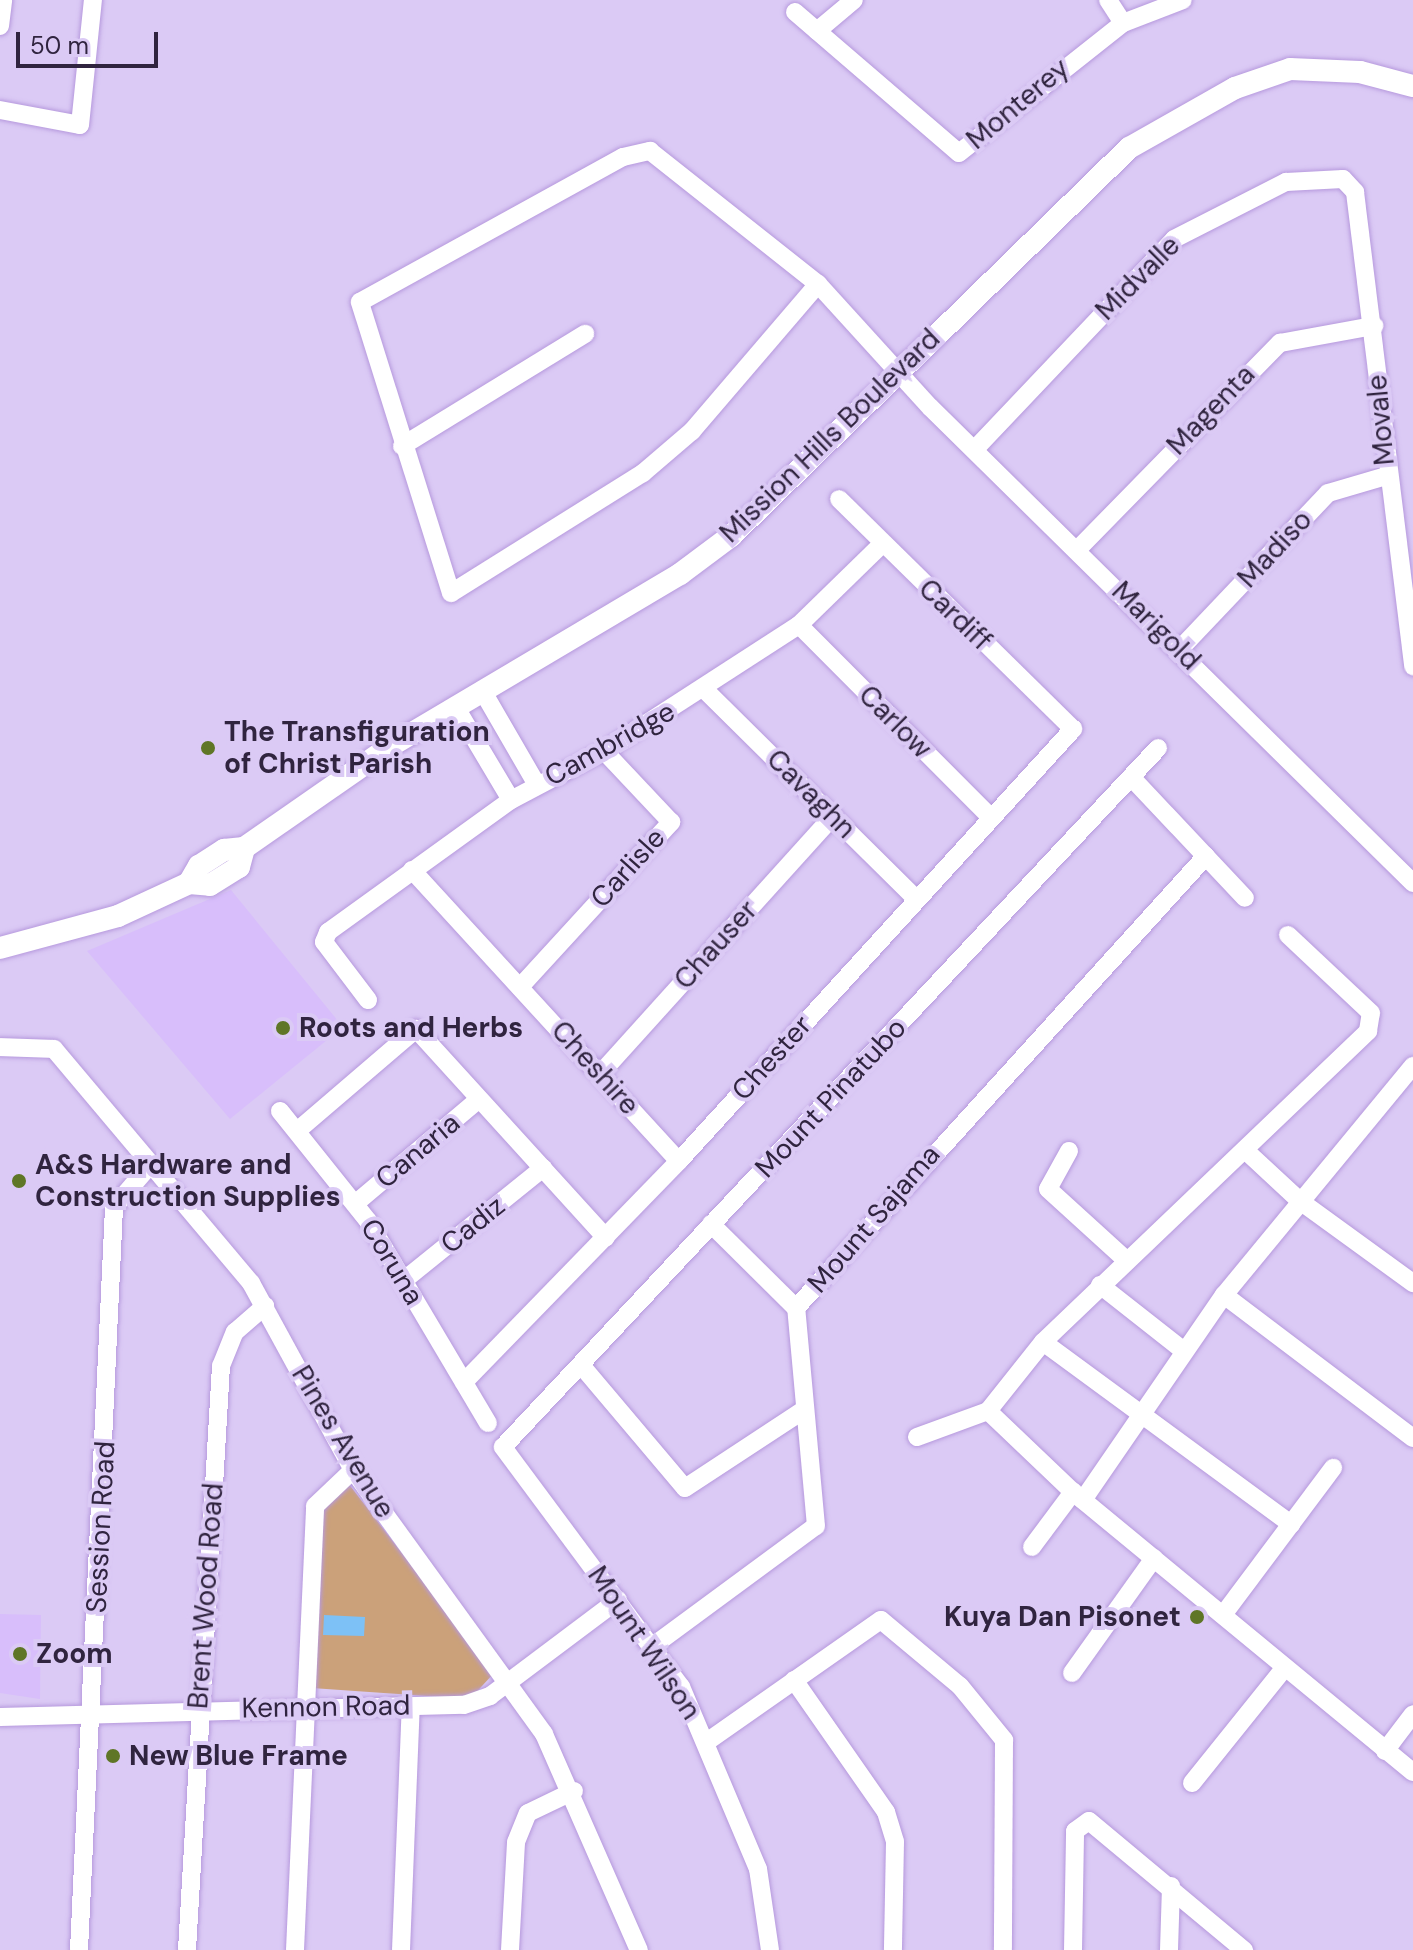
<!DOCTYPE html>
<html>
<head>
<meta charset="utf-8">
<style>
	body { margin:0 }
	#map { position:relative; width:1413px; height:1950px; overflow:hidden; background:#dbcaf5; font-family:"DM Sans",sans-serif }
	div>[style] { position:absolute }
	.built>* { inset:0; background:#d8befb }
	.green>* { inset:0; background:#cba17a }
	.water>* { inset:0; background:#7dc1f6 }
	.roads { filter:drop-shadow(0 0 2px #b699dd) drop-shadow(0 0 2px #b699dd) }
	.minor>* { height:18px; margin:-9px; padding:0 9px; transform-origin:9px; border-radius:9px; background:#fff }
	.tertiary>* { height:22px; margin:-11px; padding:0 11px; transform-origin:11px; border-radius:11px; background:#fff }
	.dots>* { width:22px; height:22px; translate:-50% -50%; box-sizing:border-box; border:4px solid #dbcaf5; border-radius:50% }
	span { translate:-50% -50%; white-space:nowrap; text-align:center; line-height:1.15; -webkit-text-stroke:8px #dbcaf5; paint-order:stroke }
	.street-label { font-size:28px; color:#30243f }
	.poi-label { font-size:28px; color:#30243f; font-weight:700 }
	.left { translate:0 -50%; text-align:left }
	.right { translate:-100% -50%; text-align:right }
	.scale { position:absolute; left:16px; top:32px; width:142px; height:36px; box-sizing:border-box; border:4px solid #30243f; border-top:0; padding-left:10px; font-size:24px; line-height:28px; white-space:nowrap; color:#30243f; -webkit-text-stroke:6px #dbcaf5; paint-order:stroke }
</style>
</head>
<body>
<div id="map">
	<div class="built">
		<div style="clip-path:polygon(231px 890px,343px 1027px,230px 1119px,87px 951px)"></div>
		<div style="clip-path:polygon(0 1614px,41px 1615px,40px 1699px,0 1693px)"></div>
	</div>
	<div class="green">
		<div style="clip-path:polygon(348px 1483px,494px 1673px,470px 1699px,312px 1688px,323px 1509px)"></div>
	</div>
	<div class="water">
		<div style="clip-path:polygon(324px 1615px,365px 1617px,364px 1636px,323px 1635px)"></div>
	</div>
	<div class="roads">
		<div class="minor">
			<div style="left:1108px;top:0;width:27px;rotate:57deg"></div>
			<div style="left:795px;top:12px;width:216px;rotate:40.7deg"></div>
			<div style="left:959px;top:153px;width:209px;rotate:-38.4deg"></div>
			<div style="left:1123px;top:23px;width:64px;rotate:-21deg"></div>
			<div style="left:0;top:26px;width:26px;rotate:-83deg"></div>
			<div style="left:817px;top:31px;width:48px;rotate:-40deg"></div>
			<div style="left:0;top:110px;width:81px;rotate:10.6deg"></div>
			<div style="left:80px;top:125px;width:126px;rotate:-84.1deg"></div>
			<div style="left:818px;top:284px;width:194px;rotate:130.6deg"></div>
			<div style="left:692px;top:431px;width:65px;rotate:139.4deg"></div>
			<div style="left:643px;top:473px;width:226px;rotate:148deg"></div>
			<div style="left:451px;top:593px;width:305px;rotate:-107.4deg"></div>
			<div style="left:360px;top:302px;width:300px;rotate:-28.9deg"></div>
			<div style="left:623px;top:157px;width:28px;rotate:-13deg"></div>
			<div style="left:650px;top:151px;width:214px;rotate:38.4deg"></div>
			<div style="left:818px;top:284px;width:166px;rotate:47.7deg"></div>
			<div style="left:930px;top:407px;width:678px;rotate:44.58deg"></div>
			<div style="left:402px;top:446px;width:215px;rotate:-31.5deg"></div>
			<div style="left:975px;top:449px;width:289px;rotate:-46.5deg"></div>
			<div style="left:1174px;top:239px;width:126px;rotate:-27deg"></div>
			<div style="left:1286px;top:182px;width:57px;rotate:-3deg"></div>
			<div style="left:1343px;top:179px;width:18px;rotate:47deg"></div>
			<div style="left:1355px;top:192px;width:478px;rotate:83deg"></div>
			<div style="left:1078px;top:549px;width:289px;rotate:-45.6deg"></div>
			<div style="left:1280px;top:343px;width:96px;rotate:-10.3deg"></div>
			<div style="left:799px;top:625px;width:272px;rotate:45.1deg"></div>
			<div style="left:1180px;top:649px;width:215px;rotate:-46.5deg"></div>
			<div style="left:1328px;top:493px;width:60px;rotate:-16.3deg"></div>
			<div style="left:482px;top:690px;width:110px;rotate:59.9deg"></div>
			<div style="left:705px;top:690px;width:297px;rotate:44.7deg"></div>
			<div style="left:455px;top:706px;width:109px;rotate:59.2deg"></div>
			<div style="left:1131px;top:777px;width:166px;rotate:46.7deg"></div>
			<div style="left:412px;top:870px;width:395px;rotate:47.5deg"></div>
			<div style="left:520px;top:987px;width:224px;rotate:-47.5deg"></div>
			<div style="left:671px;top:822px;width:98px;rotate:-133.3deg"></div>
			<div style="left:368px;top:1000px;width:73px;rotate:-127.2deg"></div>
			<div style="left:324px;top:942px;width:11px;rotate:-68deg"></div>
			<div style="left:328px;top:932px;width:226px;rotate:-35.8deg"></div>
			<div style="left:511px;top:800px;width:105px;rotate:-27.8deg"></div>
			<div style="left:604px;top:751px;width:232px;rotate:-32.9deg"></div>
			<div style="left:799px;top:625px;width:116px;rotate:-44.3deg"></div>
			<div style="left:0;top:1047px;width:54px;rotate:2.1deg"></div>
			<div style="left:54px;top:1049px;width:306px;rotate:49.9deg"></div>
			<div style="left:251px;top:1283px;width:213px;rotate:61.4deg"></div>
			<div style="left:353px;top:1470px;width:326px;rotate:54.1deg"></div>
			<div style="left:544px;top:1734px;width:236px;rotate:66.3deg"></div>
			<div style="left:600px;top:1074px;width:348px;rotate:-47.9deg"></div>
			<div style="left:280px;top:1111px;width:141px;rotate:51.3deg"></div>
			<div style="left:368px;top:1221px;width:235px;rotate:59.3deg"></div>
			<div style="left:297px;top:1131px;width:157px;rotate:-40.6deg"></div>
			<div style="left:416px;top:1029px;width:282px;rotate:47.7deg"></div>
			<div style="left:1069px;top:1151px;width:43px;rotate:118.9deg"></div>
			<div style="left:1048px;top:1189px;width:107px;rotate:42.3deg"></div>
			<div style="left:1246px;top:1151px;width:74px;rotate:42.8deg"></div>
			<div style="left:1300px;top:1201px;width:140px;rotate:36deg"></div>
			<div style="left:356px;top:1203px;width:161px;rotate:-40.2deg"></div>
			<div style="left:711px;top:1224px;width:120px;rotate:44.7deg"></div>
			<div style="left:403px;top:1281px;width:180px;rotate:-38.9deg"></div>
			<div style="left:1100px;top:1285px;width:107px;rotate:38.2deg"></div>
			<div style="left:1224px;top:1295px;width:237px;rotate:37.1deg"></div>
			<div style="left:1043px;top:1342px;width:308px;rotate:36.3deg"></div>
			<div style="left:581px;top:1365px;width:161px;rotate:49.8deg"></div>
			<div style="left:685px;top:1488px;width:140px;rotate:-33.3deg"></div>
			<div style="left:464px;top:1382px;width:308px;rotate:-45.8deg"></div>
			<div style="left:679px;top:1161px;width:585px;rotate:-47.63deg"></div>
			<div style="left:1073px;top:729px;width:328px;rotate:-135.5deg"></div>
			<div style="left:988px;top:1411px;width:117px;rotate:43.6deg"></div>
			<div style="left:1073px;top:1492px;width:440px;rotate:39.5deg"></div>
			<div style="left:917px;top:1437px;width:76px;rotate:-20.1deg"></div>
			<div style="left:988px;top:1411px;width:88px;rotate:-51.4deg"></div>
			<div style="left:1043px;top:1342px;width:450px;rotate:-43.7deg"></div>
			<div style="left:1368px;top:1031px;width:18px;rotate:-81deg"></div>
			<div style="left:1371px;top:1013px;width:114px;rotate:-136.8deg"></div>
			<div style="left:1083px;top:1500px;width:249px;rotate:-55.5deg"></div>
			<div style="left:1224px;top:1295px;width:297px;rotate:-50.5deg"></div>
			<div style="left:1032px;top:1547px;width:69px;rotate:-53.3deg"></div>
			<div style="left:1223px;top:1615px;width:184px;rotate:-53.2deg"></div>
			<div style="left:653px;top:1646px;width:202px;rotate:-36.4deg"></div>
			<div style="left:816px;top:1526px;width:219px;rotate:-95.2deg"></div>
			<div style="left:796px;top:1308px;width:610px;rotate:-47.79deg"></div>
			<div style="left:1072px;top:1673px;width:141px;rotate:-54.5deg"></div>
			<div style="left:794px;top:1680px;width:161px;rotate:55.1deg"></div>
			<div style="left:886px;top:1812px;width:31px;rotate:73deg"></div>
			<div style="left:895px;top:1842px;width:108px;rotate:91.1deg"></div>
			<div style="left:0;top:1717px;width:464px;rotate:-1.5deg"></div>
			<div style="left:464px;top:1705px;width:28px;rotate:-19deg"></div>
			<div style="left:490px;top:1696px;width:160px;rotate:-36.9deg"></div>
			<div style="left:708px;top:1741px;width:211px;rotate:-35deg"></div>
			<div style="left:881px;top:1620px;width:103px;rotate:39.9deg"></div>
			<div style="left:960px;top:1686px;width:70px;rotate:50.8deg"></div>
			<div style="left:1004px;top:1740px;width:210px;rotate:90.3deg"></div>
			<div style="left:1385px;top:1751px;width:46px;rotate:-52.9deg"></div>
			<div style="left:1192px;top:1783px;width:145px;rotate:-51.2deg"></div>
			<div style="left:79px;top:1950px;width:744px;rotate:-87.3deg"></div>
			<div style="left:114px;top:1207px;width:55px;rotate:-49.4deg"></div>
			<div style="left:187px;top:1950px;width:585px;rotate:-86.67deg"></div>
			<div style="left:221px;top:1366px;width:37px;rotate:-68deg"></div>
			<div style="left:235px;top:1332px;width:40px;rotate:-41deg"></div>
			<div style="left:295px;top:1950px;width:444px;rotate:-87.4deg"></div>
			<div style="left:315px;top:1506px;width:52px;rotate:-43.5deg"></div>
			<div style="left:401px;top:1950px;width:244px;rotate:-87.7deg"></div>
			<div style="left:510px;top:1950px;width:108px;rotate:-86.8deg"></div>
			<div style="left:516px;top:1842px;width:31px;rotate:-68deg"></div>
			<div style="left:528px;top:1813px;width:51px;rotate:-25.6deg"></div>
			<div style="left:770px;top:1950px;width:82px;rotate:-98.4deg"></div>
			<div style="left:758px;top:1869px;width:198px;rotate:-112.9deg"></div>
			<div style="left:681px;top:1687px;width:299px;rotate:-126.6deg"></div>
			<div style="left:503px;top:1447px;width:958px;rotate:-46.86deg"></div>
			<div style="left:1073px;top:1950px;width:119px;rotate:-89deg"></div>
			<div style="left:1075px;top:1831px;width:17px;rotate:-36deg"></div>
			<div style="left:1089px;top:1821px;width:202px;rotate:39.8deg"></div>
			<div style="left:1169px;top:1950px;width:64px;rotate:-88.2deg"></div>
		</div>
		<div class="tertiary">
			<div style="left:189px;top:883px;width:20px;rotate:-60deg"></div>
			<div style="left:199px;top:866px;width:30px;rotate:-33deg"></div>
			<div style="left:224px;top:850px;width:20px;rotate:-6deg"></div>
			<div style="left:244px;top:848px;width:180px;rotate:-34.8deg"></div>
			<div style="left:392px;top:745px;width:335px;rotate:-30.7deg"></div>
			<div style="left:680px;top:574px;width:64px;rotate:-36.7deg"></div>
			<div style="left:731px;top:536px;width:556px;rotate:-44.27deg"></div>
			<div style="left:1129px;top:148px;width:122px;rotate:-29.5deg"></div>
			<div style="left:1235px;top:88px;width:58px;rotate:-19.1deg"></div>
			<div style="left:1290px;top:69px;width:70px;rotate:2.5deg"></div>
			<div style="left:1360px;top:72px;width:55px;rotate:14.8deg"></div>
			<div style="left:0;top:948px;width:122px;rotate:-15.2deg"></div>
			<div style="left:118px;top:916px;width:78px;rotate:-24.9deg"></div>
			<div style="left:189px;top:883px;width:21px;rotate:5deg"></div>
			<div style="left:210px;top:885px;width:34px;rotate:-32deg"></div>
			<div style="left:239px;top:867px;width:20px;rotate:-75deg"></div>
		</div>
	</div>
	<div class="dots">
		<div style="left:208px;top:748px;background:#5f7626"></div>
		<div style="left:283px;top:1028px;background:#5f7626"></div>
		<div style="left:19px;top:1181px;background:#5f7626"></div>
		<div style="left:1197px;top:1617px;background:#5f7626"></div>
		<div style="left:20px;top:1654px;background:#5f7626"></div>
		<div style="left:113px;top:1756px;background:#5f7626"></div>
	</div>
	<div class="street-label">
		<span style="left:1018px;top:104px;rotate:-40deg">Monterey</span>
		<span style="left:1138px;top:278px;rotate:-45deg">Midvalle</span>
		<span style="left:1211px;top:410px;rotate:-46deg">Magenta</span>
		<span style="left:1381px;top:420px;rotate:-95deg">Movale</span>
		<span style="left:830px;top:436px;rotate:-44deg">Mission Hills Boulevard</span>
		<span style="left:1275px;top:549px;rotate:-47deg">Madiso</span>
		<span style="left:955px;top:615px;rotate:44deg">Cardiff</span>
		<span style="left:1156px;top:626px;rotate:45deg">Marigold</span>
		<span style="left:895px;top:722px;rotate:45deg">Carlow</span>
		<span style="left:610px;top:744px;rotate:-29deg">Cambridge</span>
		<span style="left:811px;top:794px;rotate:45deg">Cavaghn</span>
		<span style="left:628px;top:868px;rotate:-48deg">Carlisle</span>
		<span style="left:716px;top:945px;rotate:-48deg">Chauser</span>
		<span style="left:772px;top:1058px;rotate:-48deg">Chester</span>
		<span style="left:595px;top:1068px;rotate:48deg">Cheshire</span>
		<span style="left:831px;top:1098px;rotate:-47deg">Mount Pinatubo</span>
		<span style="left:418px;top:1151px;rotate:-40deg">Canaria</span>
		<span style="left:874px;top:1219px;rotate:-49deg">Mount Sajama</span>
		<span style="left:473px;top:1225px;rotate:-39deg">Cadiz</span>
		<span style="left:392px;top:1262px;rotate:59deg">Coruna</span>
		<span style="left:343px;top:1442px;rotate:59deg">Pines Avenue</span>
		<span style="left:101px;top:1527px;rotate:-87deg">Session Road</span>
		<span style="left:206px;top:1596px;rotate:-86deg">Brent Wood Road</span>
		<span style="left:644px;top:1643px;rotate:56deg">Mount Wilson</span>
		<span style="left:326px;top:1707px;rotate:-1deg">Kennon Road</span>
	</div>
	<div class="poi-label">
		<span class="left" style="left:224px;top:748px">The Transfiguration<br>of Christ Parish</span>
		<span class="left" style="left:299px;top:1028px">Roots and Herbs</span>
		<span class="left" style="left:35px;top:1181px">A&amp;S Hardware and<br>Construction Supplies</span>
		<span class="right" style="left:1181px;top:1617px">Kuya Dan Pisonet</span>
		<span class="left" style="left:36px;top:1654px">Zoom</span>
		<span class="left" style="left:129px;top:1756px">New Blue Frame</span>
	</div>
	<div class="scale">50 m</div>
</div>
</body>
</html>
